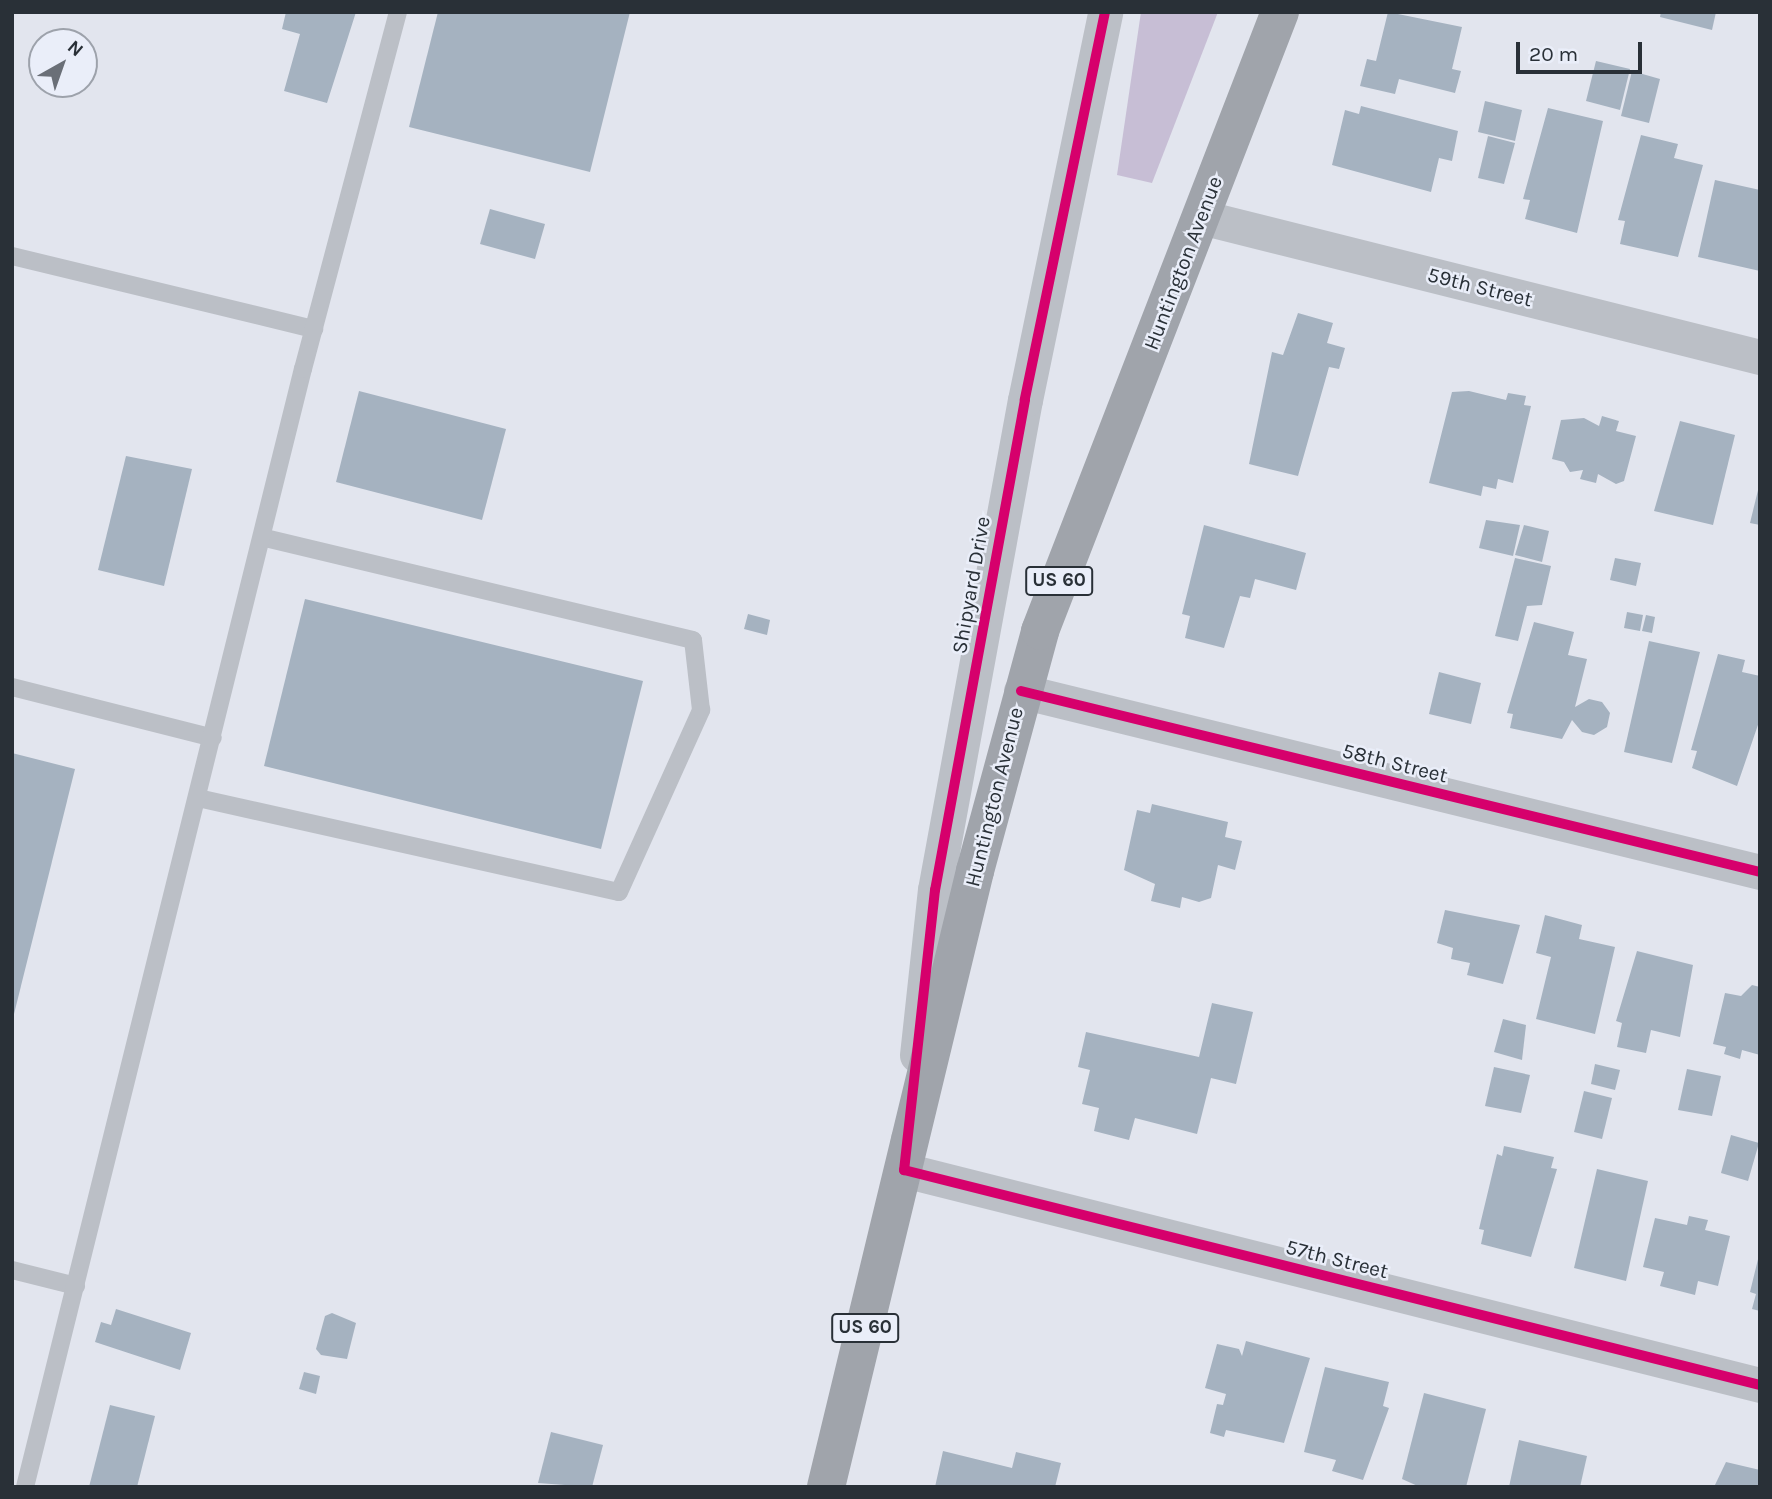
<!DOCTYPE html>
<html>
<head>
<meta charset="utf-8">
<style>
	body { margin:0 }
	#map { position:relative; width:1772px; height:1499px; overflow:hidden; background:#e2e5ee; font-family:Karla,sans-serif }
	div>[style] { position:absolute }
	.green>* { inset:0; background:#c7bed5 }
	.building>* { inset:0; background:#a5b2c0 }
	.lane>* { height:18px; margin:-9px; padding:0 9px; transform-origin:9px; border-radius:9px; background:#bbbfc6 }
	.street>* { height:35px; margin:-17.5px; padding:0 17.5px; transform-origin:17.5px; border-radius:17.5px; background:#bbbfc6 }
	.primary>* { height:38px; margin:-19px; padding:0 19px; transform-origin:19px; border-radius:19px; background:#a0a4ab }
	.cycleway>* { height:10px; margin:-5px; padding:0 5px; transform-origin:5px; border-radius:5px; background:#d6006c }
	span { translate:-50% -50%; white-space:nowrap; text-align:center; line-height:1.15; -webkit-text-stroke:5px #eaeef9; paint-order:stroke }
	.shield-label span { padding:2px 5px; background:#eaeef9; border:2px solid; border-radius:5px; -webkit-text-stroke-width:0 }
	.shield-label { font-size:19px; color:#293037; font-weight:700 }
	.street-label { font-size:21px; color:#293037 }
	.frame { position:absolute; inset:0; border:14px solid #293037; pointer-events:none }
	.north { position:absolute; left:28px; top:28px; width:70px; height:70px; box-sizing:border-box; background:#eaeef9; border:2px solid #9da2ab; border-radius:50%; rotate:40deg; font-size:19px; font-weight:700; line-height:28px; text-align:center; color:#293037 }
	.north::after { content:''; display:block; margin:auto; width:24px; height:32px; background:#6a6f77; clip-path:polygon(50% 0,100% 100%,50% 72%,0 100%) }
	.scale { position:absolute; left:1516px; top:42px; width:126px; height:32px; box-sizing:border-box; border:4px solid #293037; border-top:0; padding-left:9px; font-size:21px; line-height:24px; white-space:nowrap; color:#293037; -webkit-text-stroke:5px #eaeef9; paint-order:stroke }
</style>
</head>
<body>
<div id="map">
	<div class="green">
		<div style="clip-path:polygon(1141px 12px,1218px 12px,1152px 183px,1117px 175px)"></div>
	</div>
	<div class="building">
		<div style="clip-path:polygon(286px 12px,356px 12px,327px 103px,284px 91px,300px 34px,282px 29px)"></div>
		<div style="clip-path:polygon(438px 12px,630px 12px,590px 172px,409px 127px)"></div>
		<div style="clip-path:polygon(1388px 12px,1462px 27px,1452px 69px,1461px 71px,1455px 93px,1399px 79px,1395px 94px,1360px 86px,1367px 59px,1376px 61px)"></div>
		<div style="clip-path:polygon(1661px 12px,1716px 12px,1712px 30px,1660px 17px)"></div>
		<div style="clip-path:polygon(1596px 61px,1630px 69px,1620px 110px,1586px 101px)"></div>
		<div style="clip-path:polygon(1632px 71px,1660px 79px,1649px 123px,1621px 116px)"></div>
		<div style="clip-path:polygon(1485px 101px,1522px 110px,1515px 141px,1478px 132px)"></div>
		<div style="clip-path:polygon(1361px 106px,1458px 131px,1452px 161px,1439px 158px,1431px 192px,1332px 165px,1345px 110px,1359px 114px)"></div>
		<div style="clip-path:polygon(1548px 108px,1603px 121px,1577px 233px,1525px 219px,1530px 200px,1523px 199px)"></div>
		<div style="clip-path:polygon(1641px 135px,1678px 144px,1674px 158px,1703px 165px,1678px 257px,1620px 244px,1625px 221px,1618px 220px)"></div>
		<div style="clip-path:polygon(1488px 136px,1515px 143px,1504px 184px,1478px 178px)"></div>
		<div style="clip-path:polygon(1715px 180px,1760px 190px,1760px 271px,1698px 257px)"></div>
		<div style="clip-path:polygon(490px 209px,545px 224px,535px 259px,480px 244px)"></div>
		<div style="clip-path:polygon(1298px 313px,1333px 323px,1327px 343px,1345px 348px,1339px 369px,1329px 367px,1298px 476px,1249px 464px,1272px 352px,1283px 355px)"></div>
		<div style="clip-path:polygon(359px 391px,506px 429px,482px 520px,336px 482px)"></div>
		<div style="clip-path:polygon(1469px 391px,1506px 400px,1508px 393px,1526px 396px,1524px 405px,1531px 406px,1513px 483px,1498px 479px,1496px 489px,1483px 486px,1481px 496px,1429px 483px,1452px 392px)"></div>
		<div style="clip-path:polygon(1602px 416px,1619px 421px,1616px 431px,1636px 436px,1624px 481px,1616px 484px,1598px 474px,1596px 483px,1580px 479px,1583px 470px,1570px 472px,1564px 462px,1552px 459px,1561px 420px,1584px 418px,1599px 426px)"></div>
		<div style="clip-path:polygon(1680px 421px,1735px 435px,1713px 525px,1654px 511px)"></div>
		<div style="clip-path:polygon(126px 456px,192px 469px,164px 586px,98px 570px)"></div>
		<div style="clip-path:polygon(1759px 486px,1760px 486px,1760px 525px,1750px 523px)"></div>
		<div style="clip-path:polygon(1486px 520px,1520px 525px,1513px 556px,1479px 548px)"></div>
		<div style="clip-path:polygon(1204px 525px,1306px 553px,1296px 590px,1255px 579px,1250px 598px,1240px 596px,1224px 648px,1185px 638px,1190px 616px,1182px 614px)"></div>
		<div style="clip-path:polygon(1524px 525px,1549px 531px,1542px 562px,1515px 555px)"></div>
		<div style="clip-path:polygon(1515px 558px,1551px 566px,1542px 605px,1527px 606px,1518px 641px,1495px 636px)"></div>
		<div style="clip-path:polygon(1615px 558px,1641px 563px,1636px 586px,1610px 580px)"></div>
		<div style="clip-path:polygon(305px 599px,643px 681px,601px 849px,264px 766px)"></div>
		<div style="clip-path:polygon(1627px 612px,1643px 615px,1640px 631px,1624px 628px)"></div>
		<div style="clip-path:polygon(748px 614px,770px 620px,767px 635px,744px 629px)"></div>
		<div style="clip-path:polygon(1646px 615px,1655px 617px,1652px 633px,1642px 631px)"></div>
		<div style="clip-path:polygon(1534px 622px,1574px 632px,1568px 655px,1587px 659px,1575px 707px,1589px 699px,1602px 702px,1610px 713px,1607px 727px,1594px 735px,1582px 732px,1572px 720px,1562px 739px,1510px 728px,1513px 714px,1507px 713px)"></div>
		<div style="clip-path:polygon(1649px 641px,1700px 652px,1672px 763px,1624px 752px)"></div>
		<div style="clip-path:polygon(1718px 654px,1745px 660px,1742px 672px,1760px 676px,1760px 719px,1737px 786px,1692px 768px,1697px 751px,1691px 750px)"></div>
		<div style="clip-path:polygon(1439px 672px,1481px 683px,1471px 724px,1429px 714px)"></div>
		<div style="clip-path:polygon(12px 753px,75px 769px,13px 1018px,12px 1018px)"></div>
		<div style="clip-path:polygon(1152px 804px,1228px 822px,1225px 837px,1242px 841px,1235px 870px,1218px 865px,1211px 898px,1199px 902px,1182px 897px,1180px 908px,1151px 901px,1155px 884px,1124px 870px,1137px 810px,1150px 813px)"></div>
		<div style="clip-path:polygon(1445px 910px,1520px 925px,1503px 984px,1467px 975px,1470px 963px,1451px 959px,1453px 948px,1437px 943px)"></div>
		<div style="clip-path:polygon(1545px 915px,1582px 925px,1579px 939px,1615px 947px,1595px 1034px,1536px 1019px,1551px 957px,1536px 953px)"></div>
		<div style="clip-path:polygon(1637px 951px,1693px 965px,1680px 1037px,1651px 1030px,1646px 1053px,1617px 1047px,1622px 1023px,1616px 1021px)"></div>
		<div style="clip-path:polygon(1752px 985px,1760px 987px,1760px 1055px,1742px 1050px,1740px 1059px,1724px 1054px,1726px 1047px,1713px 1044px,1725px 993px,1741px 996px)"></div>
		<div style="clip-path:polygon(1212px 1003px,1253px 1012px,1236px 1084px,1211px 1078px,1197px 1134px,1135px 1118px,1129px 1140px,1094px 1131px,1099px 1108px,1082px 1104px,1090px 1070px,1078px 1067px,1086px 1032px,1199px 1057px)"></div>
		<div style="clip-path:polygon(1503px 1019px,1526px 1025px,1522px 1060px,1494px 1052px)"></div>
		<div style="clip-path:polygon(1595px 1064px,1620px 1070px,1615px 1090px,1591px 1084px)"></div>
		<div style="clip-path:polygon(1494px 1067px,1530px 1075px,1521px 1113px,1485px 1106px)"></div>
		<div style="clip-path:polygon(1687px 1069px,1721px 1076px,1712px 1116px,1678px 1110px)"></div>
		<div style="clip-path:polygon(1584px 1091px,1612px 1098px,1602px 1139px,1574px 1132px)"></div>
		<div style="clip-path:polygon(1731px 1135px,1759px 1143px,1748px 1181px,1721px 1173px)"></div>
		<div style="clip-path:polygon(1504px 1146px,1554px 1157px,1551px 1168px,1557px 1169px,1531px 1257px,1481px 1244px,1484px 1230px,1479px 1229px,1497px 1154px,1502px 1156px)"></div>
		<div style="clip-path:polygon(1597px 1169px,1648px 1181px,1626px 1281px,1574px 1268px)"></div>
		<div style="clip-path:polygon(1689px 1216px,1708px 1220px,1705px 1230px,1730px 1236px,1718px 1286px,1698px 1281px,1695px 1295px,1660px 1286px,1664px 1272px,1643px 1267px,1655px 1218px,1687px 1225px)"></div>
		<div style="clip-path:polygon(1759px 1255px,1760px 1255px,1760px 1311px,1752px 1309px,1756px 1294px,1750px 1292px)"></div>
		<div style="clip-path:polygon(116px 1309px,191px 1333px,180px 1370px,95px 1342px,101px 1322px,111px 1325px)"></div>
		<div style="clip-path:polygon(332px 1313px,356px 1323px,347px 1359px,321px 1355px,316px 1349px,325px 1316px)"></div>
		<div style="clip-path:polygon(1246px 1341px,1310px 1358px,1284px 1443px,1226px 1430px,1224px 1437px,1210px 1433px,1217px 1404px,1223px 1405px,1226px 1394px,1205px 1388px,1217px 1344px,1239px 1349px,1242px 1356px)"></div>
		<div style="clip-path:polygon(1325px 1367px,1389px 1382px,1383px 1406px,1389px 1408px,1363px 1480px,1332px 1471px,1336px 1460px,1304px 1452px)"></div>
		<div style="clip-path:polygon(304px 1372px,320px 1376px,316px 1394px,299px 1389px)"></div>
		<div style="clip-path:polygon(1424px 1393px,1486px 1409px,1466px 1487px,1420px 1487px,1402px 1479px)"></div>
		<div style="clip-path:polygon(110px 1405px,155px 1416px,137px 1487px,89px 1487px)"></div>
		<div style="clip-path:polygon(551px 1432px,603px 1445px,592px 1487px,538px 1483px)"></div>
		<div style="clip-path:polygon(1519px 1440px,1587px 1456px,1580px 1487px,1509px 1487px)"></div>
		<div style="clip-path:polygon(943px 1451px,1012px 1468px,1016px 1452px,1061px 1463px,1055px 1487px,935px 1487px)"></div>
		<div style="clip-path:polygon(1726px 1462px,1760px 1470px,1760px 1487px,1714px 1487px)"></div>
	</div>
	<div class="lane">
		<div style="left:12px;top:256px;width:311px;rotate:13.6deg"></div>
		<div style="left:12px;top:687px;width:207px;rotate:14.2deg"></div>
		<div style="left:198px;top:798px;width:431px;rotate:12.6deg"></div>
		<div style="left:619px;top:892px;width:200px;rotate:-65.7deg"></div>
		<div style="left:701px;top:710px;width:70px;rotate:-96.5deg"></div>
		<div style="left:693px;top:640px;width:443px;rotate:-166.6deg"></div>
		<div style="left:12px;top:1270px;width:66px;rotate:14deg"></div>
		<div style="left:25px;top:1487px;width:1152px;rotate:-76.04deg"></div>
		<div style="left:303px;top:369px;width:369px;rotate:-75.1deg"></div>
	</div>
	<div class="street">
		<div style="left:1201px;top:217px;width:576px;rotate:14.06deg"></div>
		<div style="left:1021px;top:691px;width:761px;rotate:13.76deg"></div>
		<div style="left:917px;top:1055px;width:166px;rotate:-83.8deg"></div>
		<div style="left:935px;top:890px;width:498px;rotate:-79.6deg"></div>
		<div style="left:1025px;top:400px;width:396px;rotate:-78.3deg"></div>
		<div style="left:908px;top:1139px;width:31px;rotate:97deg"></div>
		<div style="left:904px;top:1170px;width:883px;rotate:14.1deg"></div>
	</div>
	<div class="primary">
		<div style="left:826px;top:1487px;width:634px;rotate:-76.4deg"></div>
		<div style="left:975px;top:871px;width:249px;rotate:-74.8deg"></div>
		<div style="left:1040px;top:631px;width:664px;rotate:-68.81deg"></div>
	</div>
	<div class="cycleway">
		<div style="left:1105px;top:12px;width:396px;rotate:101.7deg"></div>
		<div style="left:1025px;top:400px;width:498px;rotate:100.4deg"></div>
		<div style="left:935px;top:890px;width:282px;rotate:96.3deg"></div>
		<div style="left:904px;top:1170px;width:883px;rotate:14.1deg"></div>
		<div style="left:1021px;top:691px;width:761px;rotate:13.76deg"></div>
	</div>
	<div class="shield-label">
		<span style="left:1059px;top:581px">US 60</span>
		<span style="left:865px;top:1328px">US 60</span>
	</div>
	<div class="street-label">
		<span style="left:1183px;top:263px;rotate:-69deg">Huntington Avenue</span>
		<span style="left:1480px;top:287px;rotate:14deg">59th Street</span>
		<span style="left:971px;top:585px;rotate:-80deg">Shipyard Drive</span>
		<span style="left:1395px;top:763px;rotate:14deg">58th Street</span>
		<span style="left:994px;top:797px;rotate:-76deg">Huntington Avenue</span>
		<span style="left:1337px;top:1259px;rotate:14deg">57th Street</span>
	</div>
	<div class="frame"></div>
	<div class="north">N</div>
	<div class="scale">20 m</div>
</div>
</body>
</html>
